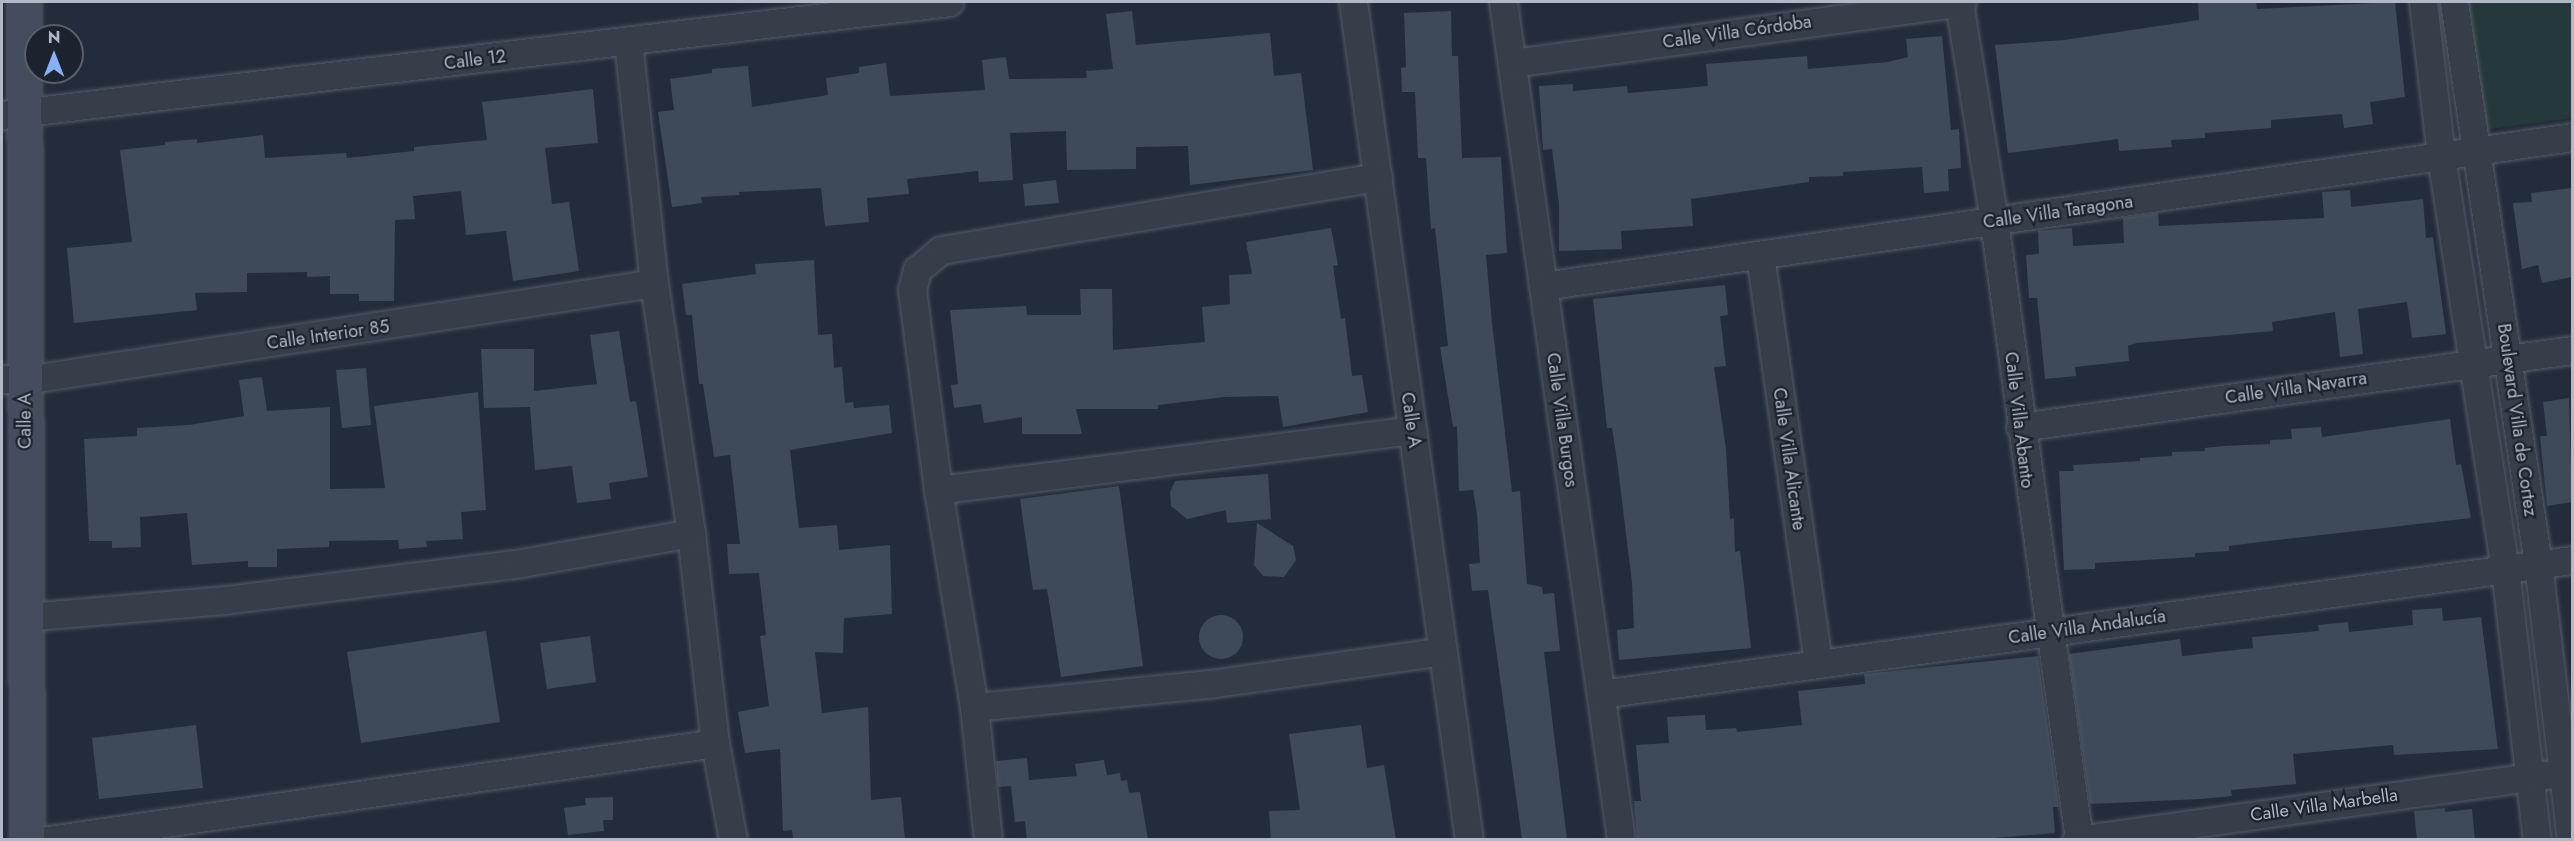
<!DOCTYPE html>
<html>
<head>
<meta charset="utf-8">
<style>
	body { margin:0 }
	#map { position:relative; width:2574px; height:841px; overflow:hidden; background:#232c3a; font-family:Jost,sans-serif }
	div>[style] { position:absolute }
	.green>* { inset:0; background:#25383b }
	.building>* { inset:0; background:#3f4a59 }
	.round { border-radius:50% }
	.roads { filter:drop-shadow(0 0 2px #545c68) drop-shadow(0 0 2px #545c68) }
	.street>* { height:27px; margin:-13.5px; padding:0 13.5px; transform-origin:13.5px; border-radius:13.5px; background:#363e4a }
	.secondary>* { height:33px; margin:-16.5px; padding:0 16.5px; transform-origin:16.5px; border-radius:16.5px; background:#444d5d }
	span { translate:-50% -50%; white-space:nowrap; text-align:center; line-height:1.15; -webkit-text-stroke:4.5px #1c232f; paint-order:stroke }
	.street-label { font-size:18px; color:#b1b9c6 }
	.frame { position:absolute; inset:0; border:3px solid #b1b9c6; pointer-events:none }
	.north { position:absolute; left:24px; top:24px; width:60px; height:60px; box-sizing:border-box; background:#1c232f; border:2px solid #585f6b; border-radius:50%; rotate:0deg; font-size:16px; font-weight:700; line-height:24px; text-align:center; color:#b1b9c6 }
	.north::after { content:''; display:block; margin:auto; width:21px; height:27px; background:#88b0f5; clip-path:polygon(50% 0,100% 100%,50% 72%,0 100%) }
</style>
</head>
<body>
<div id="map">
	<div class="green">
		<div style="clip-path:polygon(2466px 2px,2572px 2px,2572px 118px,2482px 130px)"></div>
	</div>
	<div class="building">
		<div style="clip-path:polygon(2198px 2px,2256px 2px,2257px 9px,2395px 2px,2405px 97px,2370px 102px,2373px 124px,2344px 128px,2342px 114px,2271px 120px,2271px 128px,2205px 133px,2205px 138px,2171px 140px,2172px 147px,2119px 151px,2118px 139px,2008px 153px,1995px 45px,2064px 40px,2199px 20px)"></div>
		<div style="clip-path:polygon(1132px 11px,1136px 45px,1270px 33px,1274px 76px,1301px 73px,1313px 170px,1190px 185px,1188px 146px,1136px 147px,1136px 169px,1067px 170px,1066px 131px,1010px 133px,1013px 180px,979px 182px,978px 171px,907px 179px,909px 194px,867px 198px,869px 222px,825px 226px,821px 188px,739px 192px,740px 195px,701px 197px,702px 203px,672px 207px,658px 112px,674px 110px,670px 79px,712px 73px,712px 69px,748px 66px,752px 107px,828px 95px,826px 78px,859px 73px,859px 67px,886px 63px,890px 96px,985px 90px,982px 60px,1006px 57px,1009px 79px,1087px 78px,1086px 71px,1113px 69px,1106px 14px)"></div>
		<div style="clip-path:polygon(1451px 11px,1452px 56px,1458px 56px,1462px 158px,1501px 157px,1507px 253px,1486px 255px,1492px 323px,1512px 492px,1520px 491px,1527px 584px,1542px 587px,1543px 594px,1554px 593px,1560px 651px,1544px 652px,1567px 840px,1522px 840px,1488px 590px,1472px 591px,1469px 564px,1480px 563px,1477px 514px,1473px 490px,1459px 491px,1457px 426px,1453px 427px,1440px 347px,1448px 346px,1435px 228px,1431px 229px,1426px 158px,1418px 158px,1415px 92px,1402px 92px,1401px 68px,1406px 67px,1404px 13px)"></div>
		<div style="clip-path:polygon(1942px 36px,1951px 130px,1959px 129px,1961px 168px,1948px 169px,1949px 191px,1924px 193px,1922px 167px,1843px 172px,1843px 176px,1809px 177px,1809px 182px,1691px 199px,1693px 226px,1621px 231px,1622px 249px,1559px 251px,1559px 204px,1552px 149px,1543px 150px,1539px 86px,1573px 84px,1573px 91px,1627px 86px,1628px 93px,1708px 86px,1706px 64px,1807px 56px,1808px 69px,1888px 62px,1908px 57px,1906px 39px)"></div>
		<div style="clip-path:polygon(593px 89px,598px 143px,545px 148px,552px 204px,569px 202px,579px 271px,513px 281px,506px 231px,466px 235px,461px 191px,413px 196px,415px 219px,395px 220px,394px 301px,359px 301px,359px 294px,330px 294px,330px 276px,307px 277px,307px 272px,247px 273px,247px 292px,195px 293px,197px 310px,74px 323px,67px 248px,132px 242px,120px 150px,165px 145px,165px 142px,197px 139px,197px 143px,263px 135px,265px 158px,346px 153px,347px 158px,414px 151px,414px 147px,487px 140px,482px 102px)"></div>
		<div style="clip-path:polygon(1056px 180px,1059px 203px,1025px 206px,1023px 184px)"></div>
		<div style="clip-path:polygon(2572px 188px,2572px 277px,2542px 283px,2538px 265px,2522px 269px,2513px 203px,2532px 202px,2531px 193px)"></div>
		<div style="clip-path:polygon(2350px 190px,2351px 207px,2423px 199px,2426px 238px,2433px 237px,2446px 334px,2412px 338px,2407px 302px,2358px 309px,2363px 354px,2340px 357px,2335px 312px,2272px 322px,2273px 331px,2137px 343px,2128px 346px,2129px 361px,2075px 367px,2076px 376px,2045px 379px,2037px 298px,2029px 298px,2026px 255px,2039px 254px,2038px 231px,2072px 228px,2073px 246px,2124px 243px,2123px 218px,2158px 213px,2159px 226px,2324px 218px,2322px 192px)"></div>
		<div style="clip-path:polygon(1331px 228px,1338px 265px,1333px 266px,1341px 319px,1345px 318px,1352px 376px,1362px 375px,1368px 412px,1283px 427px,1278px 396px,1224px 397px,1158px 405px,1158px 409px,1076px 409px,1082px 434px,1022px 434px,1022px 417px,984px 423px,981px 404px,954px 408px,951px 385px,958px 384px,950px 310px,1026px 306px,1027px 315px,1081px 315px,1080px 289px,1112px 289px,1113px 350px,1205px 342px,1202px 307px,1230px 304px,1229px 275px,1252px 274px,1246px 242px)"></div>
		<div style="clip-path:polygon(814px 260px,818px 335px,832px 334px,834px 368px,842px 367px,845px 403px,853px 402px,854px 408px,889px 405px,892px 433px,790px 450px,799px 528px,837px 525px,839px 550px,890px 545px,892px 614px,844px 618px,843px 653px,815px 652px,822px 713px,868px 707px,871px 800px,901px 797px,905px 840px,793px 840px,792px 830px,783px 831px,780px 749px,745px 753px,738px 712px,769px 706px,760px 636px,766px 635px,759px 573px,729px 574px,727px 544px,740px 544px,730px 455px,714px 457px,703px 384px,699px 384px,692px 315px,686px 315px,682px 284px,756px 274px,755px 264px)"></div>
		<div style="clip-path:polygon(1725px 285px,1728px 315px,1720px 316px,1726px 366px,1714px 367px,1726px 449px,1730px 519px,1734px 518px,1735px 552px,1740px 551px,1751px 648px,1619px 660px,1617px 630px,1634px 628px,1632px 583px,1617px 460px,1612px 428px,1607px 428px,1593px 299px)"></div>
		<div style="clip-path:polygon(619px 331px,630px 402px,636px 401px,648px 477px,609px 483px,611px 499px,577px 503px,572px 466px,535px 470px,530px 407px,484px 408px,481px 349px,534px 349px,534px 391px,597px 384px,590px 335px)"></div>
		<div style="clip-path:polygon(366px 368px,371px 425px,342px 428px,336px 370px)"></div>
		<div style="clip-path:polygon(262px 377px,267px 411px,330px 407px,330px 489px,385px 488px,374px 406px,478px 392px,486px 510px,461px 512px,463px 539px,426px 541px,427px 547px,399px 549px,398px 540px,329px 541px,329px 547px,277px 549px,277px 567px,248px 567px,248px 561px,192px 565px,187px 513px,140px 517px,141px 547px,112px 548px,112px 541px,89px 541px,84px 439px,137px 436px,137px 428px,189px 425px,244px 416px,239px 380px)"></div>
		<div style="clip-path:polygon(2569px 398px,2572px 502px,2547px 506px,2540px 436px,2547px 436px,2543px 402px)"></div>
		<div style="clip-path:polygon(2450px 419px,2456px 465px,2461px 464px,2471px 518px,2260px 542px,2229px 546px,2229px 551px,2195px 553px,2195px 557px,2095px 563px,2095px 569px,2064px 570px,2059px 471px,2074px 471px,2073px 465px,2140px 461px,2140px 458px,2172px 456px,2172px 452px,2205px 451px,2205px 448px,2223px 446px,2270px 444px,2270px 440px,2292px 439px,2291px 429px,2321px 427px,2322px 437px)"></div>
		<div style="clip-path:polygon(1268px 474px,1271px 519px,1227px 523px,1226px 510px,1187px 519px,1171px 506px,1170px 492px,1175px 481px)"></div>
		<div style="clip-path:polygon(1119px 486px,1143px 666px,1061px 677px,1047px 589px,1033px 590px,1020px 499px)"></div>
		<div style="clip-path:polygon(1257px 523px,1293px 546px,1296px 560px,1284px 577px,1263px 576px,1254px 565px)"></div>
		<div style="clip-path:polygon(2442px 608px,2443px 621px,2481px 617px,2498px 749px,2394px 755px,2393px 745px,2293px 754px,2296px 784px,2231px 790px,2232px 796px,2200px 799px,2090px 804px,2069px 654px,2180px 639px,2182px 656px,2253px 648px,2252px 637px,2319px 631px,2318px 625px,2348px 622px,2349px 632px,2413px 625px,2412px 610px)"></div>
		<div class="round" style="left:1199px;top:615px;width:44px;height:44px"></div>
		<div style="clip-path:polygon(486px 631px,500px 722px,361px 743px,347px 652px)"></div>
		<div style="clip-path:polygon(590px 636px,596px 682px,547px 689px,540px 643px)"></div>
		<div style="clip-path:polygon(2038px 656px,2059px 807px,2053px 807px,2055px 833px,1970px 840px,1637px 840px,1634px 801px,1641px 801px,1636px 745px,1669px 743px,1667px 717px,1705px 715px,1706px 730px,1736px 728px,1737px 732px,1802px 725px,1798px 691px,1865px 684px,1864px 674px)"></div>
		<div style="clip-path:polygon(196px 725px,203px 788px,99px 799px,92px 738px)"></div>
		<div style="clip-path:polygon(1361px 725px,1367px 768px,1384px 765px,1396px 840px,1271px 840px,1269px 811px,1300px 810px,1289px 734px)"></div>
		<div style="clip-path:polygon(1027px 758px,1029px 780px,1077px 776px,1075px 764px,1104px 760px,1107px 775px,1120px 773px,1121px 781px,1127px 780px,1129px 793px,1140px 792px,1148px 840px,1027px 840px,1025px 821px,1015px 822px,1011px 786px,998px 787px,996px 761px)"></div>
		<div style="clip-path:polygon(613px 797px,613px 820px,603px 820px,604px 831px,568px 835px,564px 808px,586px 805px,585px 798px)"></div>
		<div style="clip-path:polygon(2445px 808px,2445px 812px,2472px 809px,2475px 840px,2417px 840px,2414px 811px)"></div>
	</div>
	<div class="roads">
		<div class="street">
			<div style="left:1353px;top:2px;width:846px;rotate:82.12deg"></div>
			<div style="left:1503px;top:2px;width:846px;rotate:81.98deg"></div>
			<div style="left:1959px;top:2px;width:222px;rotate:80.9deg"></div>
			<div style="left:1994px;top:221px;width:625px;rotate:82.18deg"></div>
			<div style="left:2423px;top:2px;width:155px;rotate:83.3deg"></div>
			<div style="left:2441px;top:156px;width:418px;rotate:81.2deg"></div>
			<div style="left:2505px;top:569px;width:273px;rotate:83.3deg"></div>
			<div style="left:2454px;top:2px;width:568px;rotate:81.5deg"></div>
			<div style="left:2538px;top:564px;width:278px;rotate:83.2deg"></div>
			<div style="left:628px;top:41px;width:243px;rotate:83.9deg"></div>
			<div style="left:654px;top:283px;width:253px;rotate:81.6deg"></div>
			<div style="left:691px;top:533px;width:211px;rotate:83.5deg"></div>
			<div style="left:715px;top:743px;width:99px;rotate:79.5deg"></div>
			<div style="left:1512px;top:63px;width:454px;rotate:-7.7deg"></div>
			<div style="left:2px;top:115px;width:954px;rotate:-6.8deg"></div>
			<div style="left:1760px;top:255px;width:413px;rotate:81.9deg"></div>
			<div style="left:1543px;top:286px;width:1040px;rotate:-8.24deg"></div>
			<div style="left:2px;top:379px;width:23px;rotate:2deg"></div>
			<div style="left:25px;top:380px;width:636px;rotate:-8.77deg"></div>
			<div style="left:2020px;top:427px;width:557px;rotate:-7.94deg"></div>
			<div style="left:938px;top:490px;width:478px;rotate:-7.2deg"></div>
			<div style="left:26px;top:617px;width:200px;rotate:-4.9deg"></div>
			<div style="left:225px;top:600px;width:298px;rotate:-7.1deg"></div>
			<div style="left:521px;top:563px;width:173px;rotate:-10deg"></div>
			<div style="left:1601px;top:694px;width:980px;rotate:-7.86deg"></div>
			<div style="left:974px;top:707px;width:236px;rotate:-5.6deg"></div>
			<div style="left:1209px;top:684px;width:236px;rotate:-8deg"></div>
			<div style="left:48px;top:840px;width:674px;rotate:-8.27deg"></div>
			<div style="left:988px;top:840px;width:134px;rotate:-96deg"></div>
			<div style="left:974px;top:707px;width:220px;rotate:-99.4deg"></div>
			<div style="left:938px;top:490px;width:202px;rotate:-97.4deg"></div>
			<div style="left:912px;top:290px;width:21px;rotate:-76deg"></div>
			<div style="left:917px;top:270px;width:31px;rotate:-40deg"></div>
			<div style="left:941px;top:250px;width:443px;rotate:-9.5deg"></div>
			<div style="left:2076px;top:840px;width:475px;rotate:-7.9deg"></div>
		</div>
		<div class="secondary">
			<div style="left:24px;top:2px;width:838px;rotate:89.79deg"></div>
		</div>
	</div>
	<div class="street-label">
		<span style="left:1737px;top:32px;rotate:-8deg">Calle Villa Córdoba</span>
		<span style="left:475px;top:60px;rotate:-7deg">Calle 12</span>
		<span style="left:2058px;top:212px;rotate:-8deg">Calle Villa Taragona</span>
		<span style="left:328px;top:335px;rotate:-8deg">Calle Interior 85</span>
		<span style="left:2296px;top:388px;rotate:-8deg">Calle Villa Navarra</span>
		<span style="left:1411px;top:420px;rotate:82deg">Calle A</span>
		<span style="left:1562px;top:420px;rotate:82deg">Calle Villa Burgos</span>
		<span style="left:2019px;top:420px;rotate:83deg">Calle Villa Abanto</span>
		<span style="left:2517px;top:420px;rotate:82deg">Boulevard Villa de Cortez</span>
		<span style="left:25px;top:421px;rotate:-90deg">Calle A</span>
		<span style="left:1789px;top:459px;rotate:82deg">Calle Villa Alicante</span>
		<span style="left:2087px;top:627px;rotate:-8deg">Calle Villa Andalucía</span>
		<span style="left:2324px;top:805px;rotate:-8deg">Calle Villa Marbella</span>
	</div>
	<div class="frame"></div>
	<div class="north">N</div>
</div>
</body>
</html>
